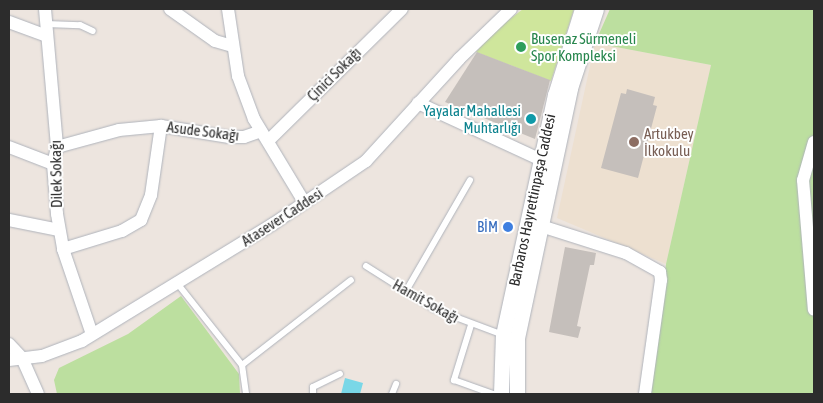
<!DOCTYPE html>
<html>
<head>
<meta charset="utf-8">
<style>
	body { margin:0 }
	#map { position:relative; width:823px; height:403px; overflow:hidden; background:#ede5df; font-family:"Asap Condensed",sans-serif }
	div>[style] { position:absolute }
	.education>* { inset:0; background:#ede0d0 }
	.green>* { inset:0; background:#bcdf9f }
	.pitch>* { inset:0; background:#cfe69c }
	.water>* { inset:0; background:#79d7e7 }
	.building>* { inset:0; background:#c5bfbb }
	.roads { filter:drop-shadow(0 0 1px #afb3bb) drop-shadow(0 0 1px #afb3bb) }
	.service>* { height:6px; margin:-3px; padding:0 3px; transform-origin:3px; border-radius:3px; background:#fff }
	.minor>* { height:12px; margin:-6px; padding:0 6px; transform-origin:6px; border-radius:6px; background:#fff }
	.tertiary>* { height:15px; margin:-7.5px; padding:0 7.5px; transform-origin:7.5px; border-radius:7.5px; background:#fff }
	.dots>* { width:14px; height:14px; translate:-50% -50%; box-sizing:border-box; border:2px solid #fff; border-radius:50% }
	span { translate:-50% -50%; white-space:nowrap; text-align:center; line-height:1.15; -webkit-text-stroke:4px #fff; paint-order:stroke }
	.leisure-label { font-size:15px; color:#27864d }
	.left { translate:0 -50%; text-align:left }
	.street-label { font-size:15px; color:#2c2c2c }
	.culture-label { font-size:15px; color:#0d838f }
	.right { translate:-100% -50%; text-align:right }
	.education-label { font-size:15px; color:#785e54 }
	.shop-label { font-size:15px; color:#366cbe }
	.frame { position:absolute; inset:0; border:10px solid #2c2c2c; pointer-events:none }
</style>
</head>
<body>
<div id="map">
	<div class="education">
		<div style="clip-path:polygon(595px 43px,711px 65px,666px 264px,557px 218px)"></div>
	</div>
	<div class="green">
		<div style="clip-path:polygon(610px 9px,814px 9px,814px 394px,650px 394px,666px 264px,711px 65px,595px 43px)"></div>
		<div style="clip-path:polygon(181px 296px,239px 374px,240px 394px,57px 394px,54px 380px,59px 368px,128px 334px)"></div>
	</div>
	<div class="pitch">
		<div style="clip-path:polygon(523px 9px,574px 9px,551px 81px,476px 52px,493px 32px)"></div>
	</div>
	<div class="water">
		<div style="clip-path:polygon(345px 378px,363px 383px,360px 394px,341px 394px)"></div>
	</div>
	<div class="building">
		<div style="clip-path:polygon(477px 52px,550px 80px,535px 139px,445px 102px)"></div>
		<div style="clip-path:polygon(627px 89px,655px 97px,653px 105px,657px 106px,638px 178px,601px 168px,621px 93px,626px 94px)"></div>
		<div style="clip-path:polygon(565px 247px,596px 253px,594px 265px,590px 265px,577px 326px,581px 327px,578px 338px,549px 332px)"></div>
	</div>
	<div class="roads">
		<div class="service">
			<div style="left:46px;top:24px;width:34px;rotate:2deg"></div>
			<div style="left:80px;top:25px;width:14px;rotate:25deg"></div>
			<div style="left:366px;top:266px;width:80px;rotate:32.3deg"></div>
			<div style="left:434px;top:309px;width:74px;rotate:20.6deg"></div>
			<div style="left:177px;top:283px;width:105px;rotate:51.6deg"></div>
			<div style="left:242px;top:365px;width:29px;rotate:82deg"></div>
			<div style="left:406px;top:291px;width:128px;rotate:-60deg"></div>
			<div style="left:471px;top:325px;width:58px;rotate:107.2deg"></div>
			<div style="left:454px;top:380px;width:41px;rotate:19.7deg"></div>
			<div style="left:242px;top:365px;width:138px;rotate:-37.9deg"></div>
			<div style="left:313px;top:394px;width:7px;rotate:-90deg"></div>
			<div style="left:313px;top:387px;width:30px;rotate:-26deg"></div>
			<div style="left:392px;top:394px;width:11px;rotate:-68deg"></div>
		</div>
		<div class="minor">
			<div style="left:45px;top:9px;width:139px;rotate:85deg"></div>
			<div style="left:57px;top:147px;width:17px;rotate:103deg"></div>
			<div style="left:53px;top:164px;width:50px;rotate:85.4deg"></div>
			<div style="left:57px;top:214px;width:36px;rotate:80deg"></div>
			<div style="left:63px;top:249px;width:90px;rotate:71.2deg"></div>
			<div style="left:170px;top:9px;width:55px;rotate:35.4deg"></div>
			<div style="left:215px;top:41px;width:18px;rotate:16deg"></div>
			<div style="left:228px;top:9px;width:68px;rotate:81.5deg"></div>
			<div style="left:238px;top:76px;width:46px;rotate:69.6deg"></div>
			<div style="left:254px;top:119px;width:97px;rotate:58.9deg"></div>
			<div style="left:9px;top:22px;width:40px;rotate:20.2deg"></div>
			<div style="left:418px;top:103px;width:145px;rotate:24.8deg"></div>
			<div style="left:268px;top:141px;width:188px;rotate:-44.6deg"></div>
			<div style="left:814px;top:142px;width:40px;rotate:106deg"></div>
			<div style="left:803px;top:180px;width:130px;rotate:85.2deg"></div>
			<div style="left:9px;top:147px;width:47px;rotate:21.1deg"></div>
			<div style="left:57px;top:147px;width:64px;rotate:-15.3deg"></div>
			<div style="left:119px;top:130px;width:42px;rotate:-5.4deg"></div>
			<div style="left:161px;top:126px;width:69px;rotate:9.2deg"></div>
			<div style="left:229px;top:137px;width:15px"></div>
			<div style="left:244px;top:137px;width:18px;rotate:-19deg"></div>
			<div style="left:9px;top:220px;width:51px;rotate:11.3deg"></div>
			<div style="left:541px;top:226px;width:89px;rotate:17.6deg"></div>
			<div style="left:626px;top:253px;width:39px;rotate:29deg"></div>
			<div style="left:660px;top:272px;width:8px;rotate:83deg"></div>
			<div style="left:661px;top:280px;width:115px;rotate:98deg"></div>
			<div style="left:63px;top:249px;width:62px;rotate:-17deg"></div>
			<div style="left:122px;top:231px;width:22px;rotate:-30deg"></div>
			<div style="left:141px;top:220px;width:27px;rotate:-68deg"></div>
			<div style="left:151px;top:195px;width:70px;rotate:-81.8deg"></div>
			<div style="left:9px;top:344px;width:19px;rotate:47deg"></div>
			<div style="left:22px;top:358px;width:39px;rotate:66deg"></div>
			<div style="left:9px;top:360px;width:33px;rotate:-7deg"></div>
			<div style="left:42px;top:356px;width:43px;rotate:-20.6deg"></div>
			<div style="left:82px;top:341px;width:224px;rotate:-31.5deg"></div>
			<div style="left:273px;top:224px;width:112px;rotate:-34.1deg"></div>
			<div style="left:366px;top:161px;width:138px;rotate:-47.6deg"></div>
			<div style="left:459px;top:59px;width:72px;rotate:-43.9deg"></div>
		</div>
		<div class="tertiary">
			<div style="left:501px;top:394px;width:59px;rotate:-88.1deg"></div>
			<div style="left:503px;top:335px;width:246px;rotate:-77.8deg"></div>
			<div style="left:555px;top:95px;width:90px;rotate:-72.6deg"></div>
			<div style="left:517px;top:394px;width:56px;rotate:-90deg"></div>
			<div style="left:517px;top:338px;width:256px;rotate:-78deg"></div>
			<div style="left:570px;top:88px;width:83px;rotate:-71.8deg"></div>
		</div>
	</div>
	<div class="dots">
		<div style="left:521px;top:47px;background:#2e9e5b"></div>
		<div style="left:531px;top:119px;background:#0f9aa8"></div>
		<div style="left:634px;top:142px;background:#8d6e63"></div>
		<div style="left:508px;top:227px;background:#3f7fe0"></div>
	</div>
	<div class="leisure-label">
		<span class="left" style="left:531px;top:47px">Busenaz Sürmeneli<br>Spor Kompleksi</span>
	</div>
	<div class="street-label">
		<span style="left:334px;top:74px;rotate:-45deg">Çinici Sokağı</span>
		<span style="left:203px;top:131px;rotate:7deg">Asude Sokağı</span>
		<span style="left:56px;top:174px;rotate:-91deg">Dilek Sokağı</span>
		<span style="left:532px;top:200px;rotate:-78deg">Barbaros Hayrettinpaşa Caddesi</span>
		<span style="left:282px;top:217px;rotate:-33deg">Atasever Caddesi</span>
		<span style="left:426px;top:301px;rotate:29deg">Hamit Sokağı</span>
	</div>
	<div class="culture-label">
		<span class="right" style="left:521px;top:119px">Yayalar Mahallesi<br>Muhtarlığı</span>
	</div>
	<div class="education-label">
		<span class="left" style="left:644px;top:142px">Artukbey<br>İlkokulu</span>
	</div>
	<div class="shop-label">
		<span class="right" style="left:498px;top:227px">BİM</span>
	</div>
	<div class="frame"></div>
</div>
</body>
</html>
